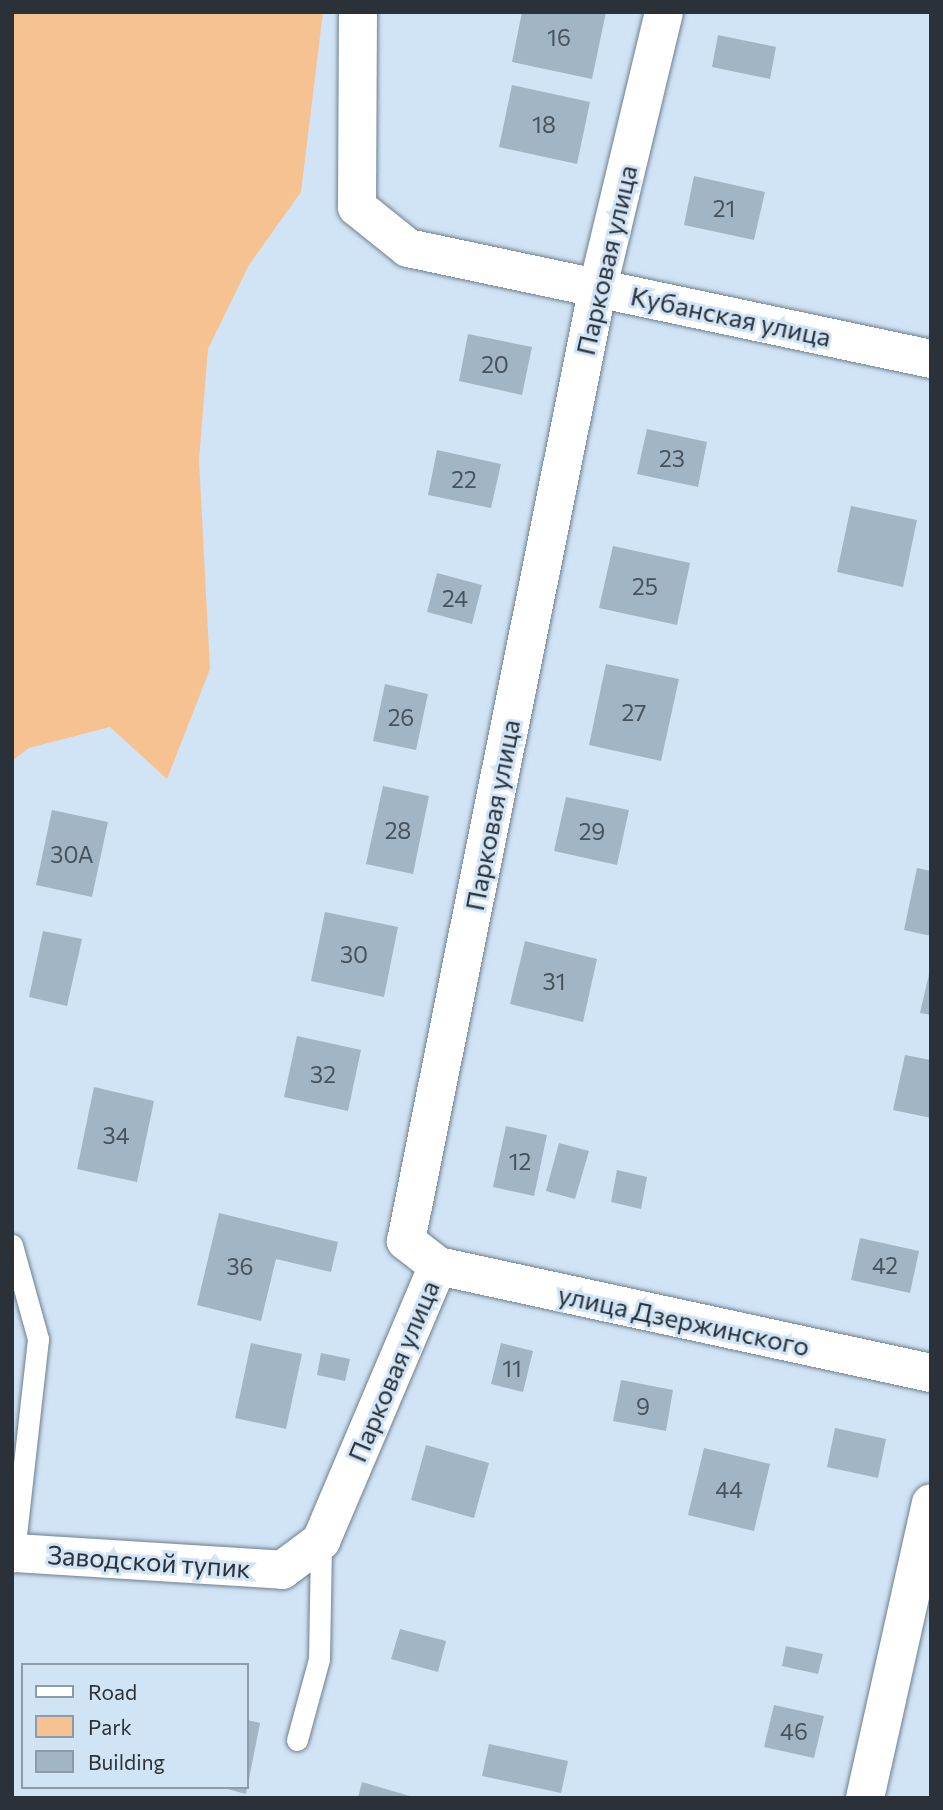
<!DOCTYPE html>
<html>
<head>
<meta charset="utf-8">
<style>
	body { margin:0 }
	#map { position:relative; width:943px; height:1810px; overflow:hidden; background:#d1e4f5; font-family:Commissioner,sans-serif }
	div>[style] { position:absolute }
	.green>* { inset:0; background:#f7c291 }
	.building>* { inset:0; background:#a2b5c5 }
	.roads { filter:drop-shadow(0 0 2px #6d7f8e) drop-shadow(0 0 2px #6d7f8e) }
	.lane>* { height:21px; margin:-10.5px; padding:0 10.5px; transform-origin:10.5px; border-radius:10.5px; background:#fff }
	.street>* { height:38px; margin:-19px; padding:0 19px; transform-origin:19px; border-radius:19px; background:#fff }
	span { translate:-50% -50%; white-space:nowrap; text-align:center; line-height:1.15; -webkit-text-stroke:6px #d1e4f5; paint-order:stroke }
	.number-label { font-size:23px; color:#48525b }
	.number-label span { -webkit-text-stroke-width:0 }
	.street-label { font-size:26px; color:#2a3138 }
	.frame { position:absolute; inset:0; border:14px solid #2a3138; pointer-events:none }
	.legend { position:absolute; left:21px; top:1663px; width:228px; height:126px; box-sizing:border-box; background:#d1e4f5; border:2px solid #8e9ca9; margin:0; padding:9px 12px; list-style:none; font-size:21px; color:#2a3138 }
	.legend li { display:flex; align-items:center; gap:14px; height:35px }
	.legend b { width:35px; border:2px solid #8e9ca9 }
</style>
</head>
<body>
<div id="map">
	<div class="green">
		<div style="clip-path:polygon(12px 12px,323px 12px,301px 192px,249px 265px,208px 349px,199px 460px,210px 669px,167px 779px,110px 727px,29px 748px,12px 761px)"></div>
	</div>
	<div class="building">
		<div style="clip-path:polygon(522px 12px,606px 12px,592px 79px,512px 62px)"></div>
		<div style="clip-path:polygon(718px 35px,776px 47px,770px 79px,712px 67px)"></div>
		<div style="clip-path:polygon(512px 85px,590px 102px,577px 164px,499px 147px)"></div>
		<div style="clip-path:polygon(694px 176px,765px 192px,754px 240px,684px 225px)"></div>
		<div style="clip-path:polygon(468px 334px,532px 347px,522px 395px,459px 381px)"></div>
		<div style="clip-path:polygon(647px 429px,707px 442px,698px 487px,637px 474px)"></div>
		<div style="clip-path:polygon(437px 450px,501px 464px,491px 508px,428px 495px)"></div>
		<div style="clip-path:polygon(851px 506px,917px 520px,903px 587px,837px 572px)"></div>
		<div style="clip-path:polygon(613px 546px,690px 563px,677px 625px,599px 608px)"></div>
		<div style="clip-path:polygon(437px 573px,482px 585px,472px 624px,427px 612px)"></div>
		<div style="clip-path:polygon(606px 664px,679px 679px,661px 761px,589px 745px)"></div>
		<div style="clip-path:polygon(385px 684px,428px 694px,416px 750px,373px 741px)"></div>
		<div style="clip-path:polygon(383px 786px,429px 796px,413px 874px,366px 864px)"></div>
		<div style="clip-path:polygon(566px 797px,629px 810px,617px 865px,554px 851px)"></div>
		<div style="clip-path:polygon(52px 810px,108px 822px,92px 897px,36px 885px)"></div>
		<div style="clip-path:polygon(917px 868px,931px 871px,931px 936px,904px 930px)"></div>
		<div style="clip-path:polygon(325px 912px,398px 927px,384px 997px,311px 981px)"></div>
		<div style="clip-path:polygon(43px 931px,82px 939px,67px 1006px,29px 997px)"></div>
		<div style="clip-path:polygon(525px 941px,597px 959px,583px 1022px,510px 1004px)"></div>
		<div style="clip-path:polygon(930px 970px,931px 970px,931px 1015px,920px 1013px)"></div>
		<div style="clip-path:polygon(297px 1036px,361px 1050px,348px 1111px,284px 1097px)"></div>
		<div style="clip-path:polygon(905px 1055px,931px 1060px,931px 1118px,893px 1110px)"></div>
		<div style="clip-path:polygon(94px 1087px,154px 1101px,137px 1182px,77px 1169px)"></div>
		<div style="clip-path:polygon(506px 1126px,547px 1135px,534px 1196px,493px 1187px)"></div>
		<div style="clip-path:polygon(559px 1143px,589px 1151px,575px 1199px,546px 1191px)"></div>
		<div style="clip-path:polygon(617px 1170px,647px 1177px,641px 1209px,611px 1202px)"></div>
		<div style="clip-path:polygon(219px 1213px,338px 1242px,331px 1272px,276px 1259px,261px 1321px,197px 1305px)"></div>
		<div style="clip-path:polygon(860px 1238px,919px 1251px,910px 1293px,851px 1280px)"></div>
		<div style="clip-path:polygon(251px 1343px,302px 1354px,286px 1429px,235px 1418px)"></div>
		<div style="clip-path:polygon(501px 1343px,533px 1351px,523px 1392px,491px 1384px)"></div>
		<div style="clip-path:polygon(321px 1353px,350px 1359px,345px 1381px,317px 1375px)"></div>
		<div style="clip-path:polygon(621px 1380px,673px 1390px,666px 1431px,613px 1421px)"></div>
		<div style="clip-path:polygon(835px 1428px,886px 1439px,878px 1478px,827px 1467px)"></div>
		<div style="clip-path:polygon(426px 1445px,489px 1463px,474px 1518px,411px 1500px)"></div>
		<div style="clip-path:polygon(704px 1448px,770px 1464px,754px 1531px,688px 1515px)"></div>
		<div style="clip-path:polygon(400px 1629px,446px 1641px,438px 1672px,391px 1659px)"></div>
		<div style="clip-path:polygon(786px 1646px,823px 1654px,818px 1674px,782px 1666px)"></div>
		<div style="clip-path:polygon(774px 1705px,824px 1716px,814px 1758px,764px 1747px)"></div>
		<div style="clip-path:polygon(247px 1720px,260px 1723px,248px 1784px,247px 1784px)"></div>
		<div style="clip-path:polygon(489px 1744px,568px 1761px,561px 1793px,482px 1776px)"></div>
		<div style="clip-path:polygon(362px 1782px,413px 1797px,413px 1798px,358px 1798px)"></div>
		<div style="clip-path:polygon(220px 1787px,247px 1787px,246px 1794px)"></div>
	</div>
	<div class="roads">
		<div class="lane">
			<div style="left:12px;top:1245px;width:98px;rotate:74.5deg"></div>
			<div style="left:38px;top:1339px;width:224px;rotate:96.4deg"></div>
			<div style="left:297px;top:1740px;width:84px;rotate:-74.8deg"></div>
			<div style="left:319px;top:1659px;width:118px;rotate:-89deg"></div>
		</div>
		<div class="street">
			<div style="left:358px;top:12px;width:195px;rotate:90.3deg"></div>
			<div style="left:357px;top:207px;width:65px;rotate:38.8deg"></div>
			<div style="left:408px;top:248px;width:535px;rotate:11.98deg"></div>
			<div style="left:438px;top:1266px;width:504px;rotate:12.25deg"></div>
			<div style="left:15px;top:1553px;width:268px;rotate:3.6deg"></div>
			<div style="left:282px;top:1570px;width:49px;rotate:-36.6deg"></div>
			<div style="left:321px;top:1541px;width:299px;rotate:-67deg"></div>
			<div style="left:438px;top:1266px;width:41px;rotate:-142deg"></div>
			<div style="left:406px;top:1241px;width:973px;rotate:-78.62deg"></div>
			<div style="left:598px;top:287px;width:283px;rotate:-76.5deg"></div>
			<div style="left:865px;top:1798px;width:302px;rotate:-77.4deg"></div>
		</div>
	</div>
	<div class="number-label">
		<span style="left:559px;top:37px">16</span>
		<span style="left:544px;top:124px">18</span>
		<span style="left:724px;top:208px">21</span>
		<span style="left:495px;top:364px">20</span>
		<span style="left:672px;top:458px">23</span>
		<span style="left:464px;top:479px">22</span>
		<span style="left:645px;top:586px">25</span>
		<span style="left:455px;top:598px">24</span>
		<span style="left:634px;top:712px">27</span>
		<span style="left:401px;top:717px">26</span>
		<span style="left:398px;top:830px">28</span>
		<span style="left:592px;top:831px">29</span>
		<span style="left:72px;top:854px">30А</span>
		<span style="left:354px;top:954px">30</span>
		<span style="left:554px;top:981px">31</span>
		<span style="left:323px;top:1074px">32</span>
		<span style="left:116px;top:1135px">34</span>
		<span style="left:520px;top:1161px">12</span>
		<span style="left:885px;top:1265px">42</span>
		<span style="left:240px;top:1266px">36</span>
		<span style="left:512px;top:1368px">11</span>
		<span style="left:643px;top:1406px">9</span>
		<span style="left:729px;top:1489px">44</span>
		<span style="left:794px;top:1731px">46</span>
	</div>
	<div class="street-label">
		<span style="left:606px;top:260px;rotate:-77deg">Парковая улица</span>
		<span style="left:731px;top:316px;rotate:12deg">Кубанская улица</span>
		<span style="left:492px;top:815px;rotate:-79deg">Парковая улица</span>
		<span style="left:684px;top:1320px;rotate:12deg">улица Дзержинского</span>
		<span style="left:393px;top:1371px;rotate:-67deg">Парковая улица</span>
		<span style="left:149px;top:1561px;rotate:4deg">Заводской тупик</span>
	</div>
	<div class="frame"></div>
	<ul class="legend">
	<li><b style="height:9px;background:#fff"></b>Road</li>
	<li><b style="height:19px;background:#f7c291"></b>Park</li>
	<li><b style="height:19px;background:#a2b5c5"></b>Building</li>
	</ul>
</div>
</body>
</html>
